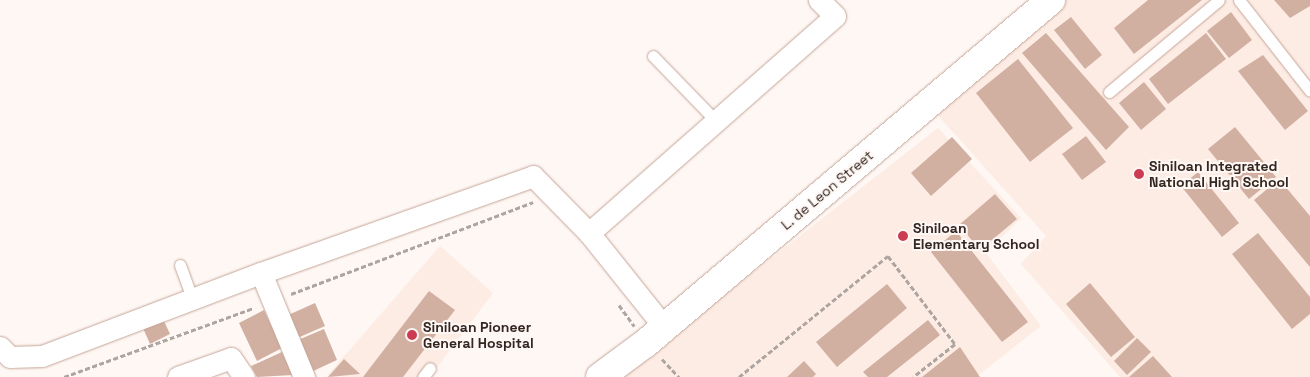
<!DOCTYPE html>
<html>
<head>
<meta charset="utf-8">
<style>
	body { margin:0 }
	#map { position:relative; width:1310px; height:377px; overflow:hidden; background:#fef7f4; font-family:"Space Grotesk",sans-serif }
	div>[style] { position:absolute }
	.built>* { inset:0; background:#fdece4 }
	.building>* { inset:0; background:#d1b0a2 }
	.path>* { height:3px; margin-top:-1.5px; transform-origin:0; background:repeating-linear-gradient(90deg,#aea5a1 0 5px,transparent 0 7.5px) }
	.roads { filter:drop-shadow(0 0 1px #c5a597) drop-shadow(0 0 1px #c5a597) }
	.service>* { height:11px; margin:-5.5px; padding:0 5.5px; transform-origin:5.5px; border-radius:5.5px; background:#fff }
	.minor>* { height:21px; margin:-10.5px; padding:0 10.5px; transform-origin:10.5px; border-radius:10.5px; background:#fff }
	.secondary>* { height:28px; margin:-14px; padding:0 14px; transform-origin:14px; border-radius:14px; background:#fff }
	.dots>* { width:14px; height:14px; translate:-50% -50%; box-sizing:border-box; border:2px solid #fef7f4; border-radius:50% }
	span { translate:-50% -50%; white-space:nowrap; text-align:center; line-height:1.15; -webkit-text-stroke:4px #fef7f4; paint-order:stroke }
	.poi-label { font-size:14px; color:#342721; font-weight:700 }
	.left { translate:0 -50%; text-align:left }
	.street-label { font-size:14px; color:#342721 }
</style>
</head>
<body>
<div id="map">
	<div class="built">
		<div style="clip-path:polygon(1066px 0,1310px 0,1310px 377px,1120px 377px,1021px 264px,1046px 236px,935px 112px)"></div>
		<div style="clip-path:polygon(938px 128px,1021px 218px,986px 253px,1041px 326px,976px 377px,619px 377px)"></div>
		<div style="clip-path:polygon(440px 246px,493px 293px,430px 377px,326px 377px)"></div>
	</div>
	<div class="building">
		<div style="clip-path:polygon(1148px 0,1202px 0,1134px 54px,1114px 28px)"></div>
		<div style="clip-path:polygon(1274px 0,1310px 0,1310px 6px,1290px 18px)"></div>
		<div style="clip-path:polygon(1231px 12px,1252px 40px,1229px 58px,1207px 31px)"></div>
		<div style="clip-path:polygon(1071px 17px,1102px 55px,1085px 69px,1054px 30px)"></div>
		<div style="clip-path:polygon(1046px 33px,1129px 127px,1106px 150px,1022px 53px)"></div>
		<div style="clip-path:polygon(1206px 33px,1226px 59px,1168px 104px,1149px 79px)"></div>
		<div style="clip-path:polygon(1263px 55px,1308px 111px,1285px 130px,1238px 71px)"></div>
		<div style="clip-path:polygon(1018px 59px,1073px 128px,1030px 162px,976px 93px)"></div>
		<div style="clip-path:polygon(1144px 82px,1166px 109px,1141px 130px,1119px 103px)"></div>
		<div style="clip-path:polygon(1235px 127px,1276px 177px,1249px 199px,1208px 149px)"></div>
		<div style="clip-path:polygon(1086px 136px,1106px 162px,1082px 180px,1062px 154px)"></div>
		<div style="clip-path:polygon(952px 137px,972px 159px,931px 196px,911px 173px)"></div>
		<div style="clip-path:polygon(1198px 172px,1239px 223px,1222px 237px,1181px 186px)"></div>
		<div style="clip-path:polygon(1279px 179px,1310px 216px,1310px 267px,1254px 200px)"></div>
		<div style="clip-path:polygon(995px 194px,1017px 219px,980px 250px,959px 225px)"></div>
		<div style="clip-path:polygon(956px 231px,1028px 322px,1002px 342px,931px 252px)"></div>
		<div style="clip-path:polygon(1258px 233px,1310px 297px,1310px 314px,1292px 329px,1232px 254px)"></div>
		<div style="clip-path:polygon(1090px 283px,1135px 337px,1111px 357px,1066px 304px)"></div>
		<div style="clip-path:polygon(887px 284px,907px 308px,837px 367px,816px 342px)"></div>
		<div style="clip-path:polygon(429px 291px,455px 310px,403px 377px,363px 377px)"></div>
		<div style="clip-path:polygon(315px 303px,325px 326px,295px 339px,286px 316px)"></div>
		<div style="clip-path:polygon(264px 310px,282px 348px,257px 361px,239px 323px)"></div>
		<div style="clip-path:polygon(163px 319px,170px 334px,150px 344px,143px 328px)"></div>
		<div style="clip-path:polygon(928px 320px,940px 335px,887px 377px,868px 377px,863px 372px)"></div>
		<div style="clip-path:polygon(324px 329px,337px 360px,311px 372px,298px 340px)"></div>
		<div style="clip-path:polygon(1137px 338px,1151px 352px,1127px 375px,1114px 361px)"></div>
		<div style="clip-path:polygon(960px 347px,980px 377px,922px 377px)"></div>
		<div style="clip-path:polygon(282px 352px,293px 375px,257px 377px,251px 366px)"></div>
		<div style="clip-path:polygon(1153px 356px,1172px 377px,1129px 377px)"></div>
		<div style="clip-path:polygon(344px 359px,360px 374px,328px 377px)"></div>
		<div style="clip-path:polygon(804px 361px,816px 374px,813px 377px,787px 377px)"></div>
	</div>
	<div class="path">
		<div style="left:291px;top:294px;width:259px;rotate:-20.8deg"></div>
		<div style="left:619px;top:305px;width:26px;rotate:54deg"></div>
		<div style="left:662px;top:359px;width:25px;rotate:47deg"></div>
		<div style="left:64px;top:377px;width:202px;rotate:-20deg"></div>
		<div style="left:739px;top:377px;width:192px;rotate:-39.1deg"></div>
		<div style="left:888px;top:256px;width:111px;rotate:52.7deg"></div>
		<div style="left:955px;top:344px;width:53px;rotate:141.8deg"></div>
	</div>
	<div class="roads">
		<div class="service">
			<div style="left:1239px;top:0;width:115px;rotate:52deg"></div>
			<div style="left:653px;top:56px;width:91px;rotate:45.9deg"></div>
			<div style="left:1109px;top:92px;width:143px;rotate:-39.9deg"></div>
			<div style="left:180px;top:265px;width:38px;rotate:70deg"></div>
			<div style="left:423px;top:377px;width:11px;rotate:-52deg"></div>
		</div>
		<div class="minor">
			<div style="left:589px;top:233px;width:328px;rotate:-41.4deg"></div>
			<div style="left:835px;top:16px;width:23px;rotate:-135deg"></div>
			<div style="left:261px;top:273px;width:113px;rotate:67.5deg"></div>
			<div style="left:0;top:347px;width:14px;rotate:45deg"></div>
			<div style="left:10px;top:357px;width:32px;rotate:-2deg"></div>
			<div style="left:42px;top:356px;width:234px;rotate:-20.8deg"></div>
			<div style="left:261px;top:273px;width:289px;rotate:-19.6deg"></div>
			<div style="left:533px;top:176px;width:80px;rotate:45.5deg"></div>
			<div style="left:589px;top:233px;width:120px;rotate:51.4deg"></div>
			<div style="left:178px;top:377px;width:56px;rotate:-19.7deg"></div>
			<div style="left:231px;top:358px;width:23px;rotate:56deg"></div>
		</div>
		<div class="secondary">
			<div style="left:600px;top:377px;width:57px;rotate:-36.5deg"></div>
			<div style="left:646px;top:343px;width:531px;rotate:-40.26deg"></div>
		</div>
	</div>
	<div class="dots">
		<div style="left:1139px;top:174px;background:#cb3b52"></div>
		<div style="left:903px;top:236px;background:#cb3b52"></div>
		<div style="left:412px;top:335px;background:#cb3b52"></div>
	</div>
	<div class="poi-label">
		<span class="left" style="left:1149px;top:174px">Siniloan Integrated<br>National High School</span>
		<span class="left" style="left:913px;top:236px">Siniloan<br>Elementary School</span>
		<span class="left" style="left:423px;top:335px">Siniloan Pioneer<br>General Hospital</span>
	</div>
	<div class="street-label">
		<span style="left:827px;top:190px;rotate:-40deg">L. de Leon Street</span>
	</div>
</div>
</body>
</html>
